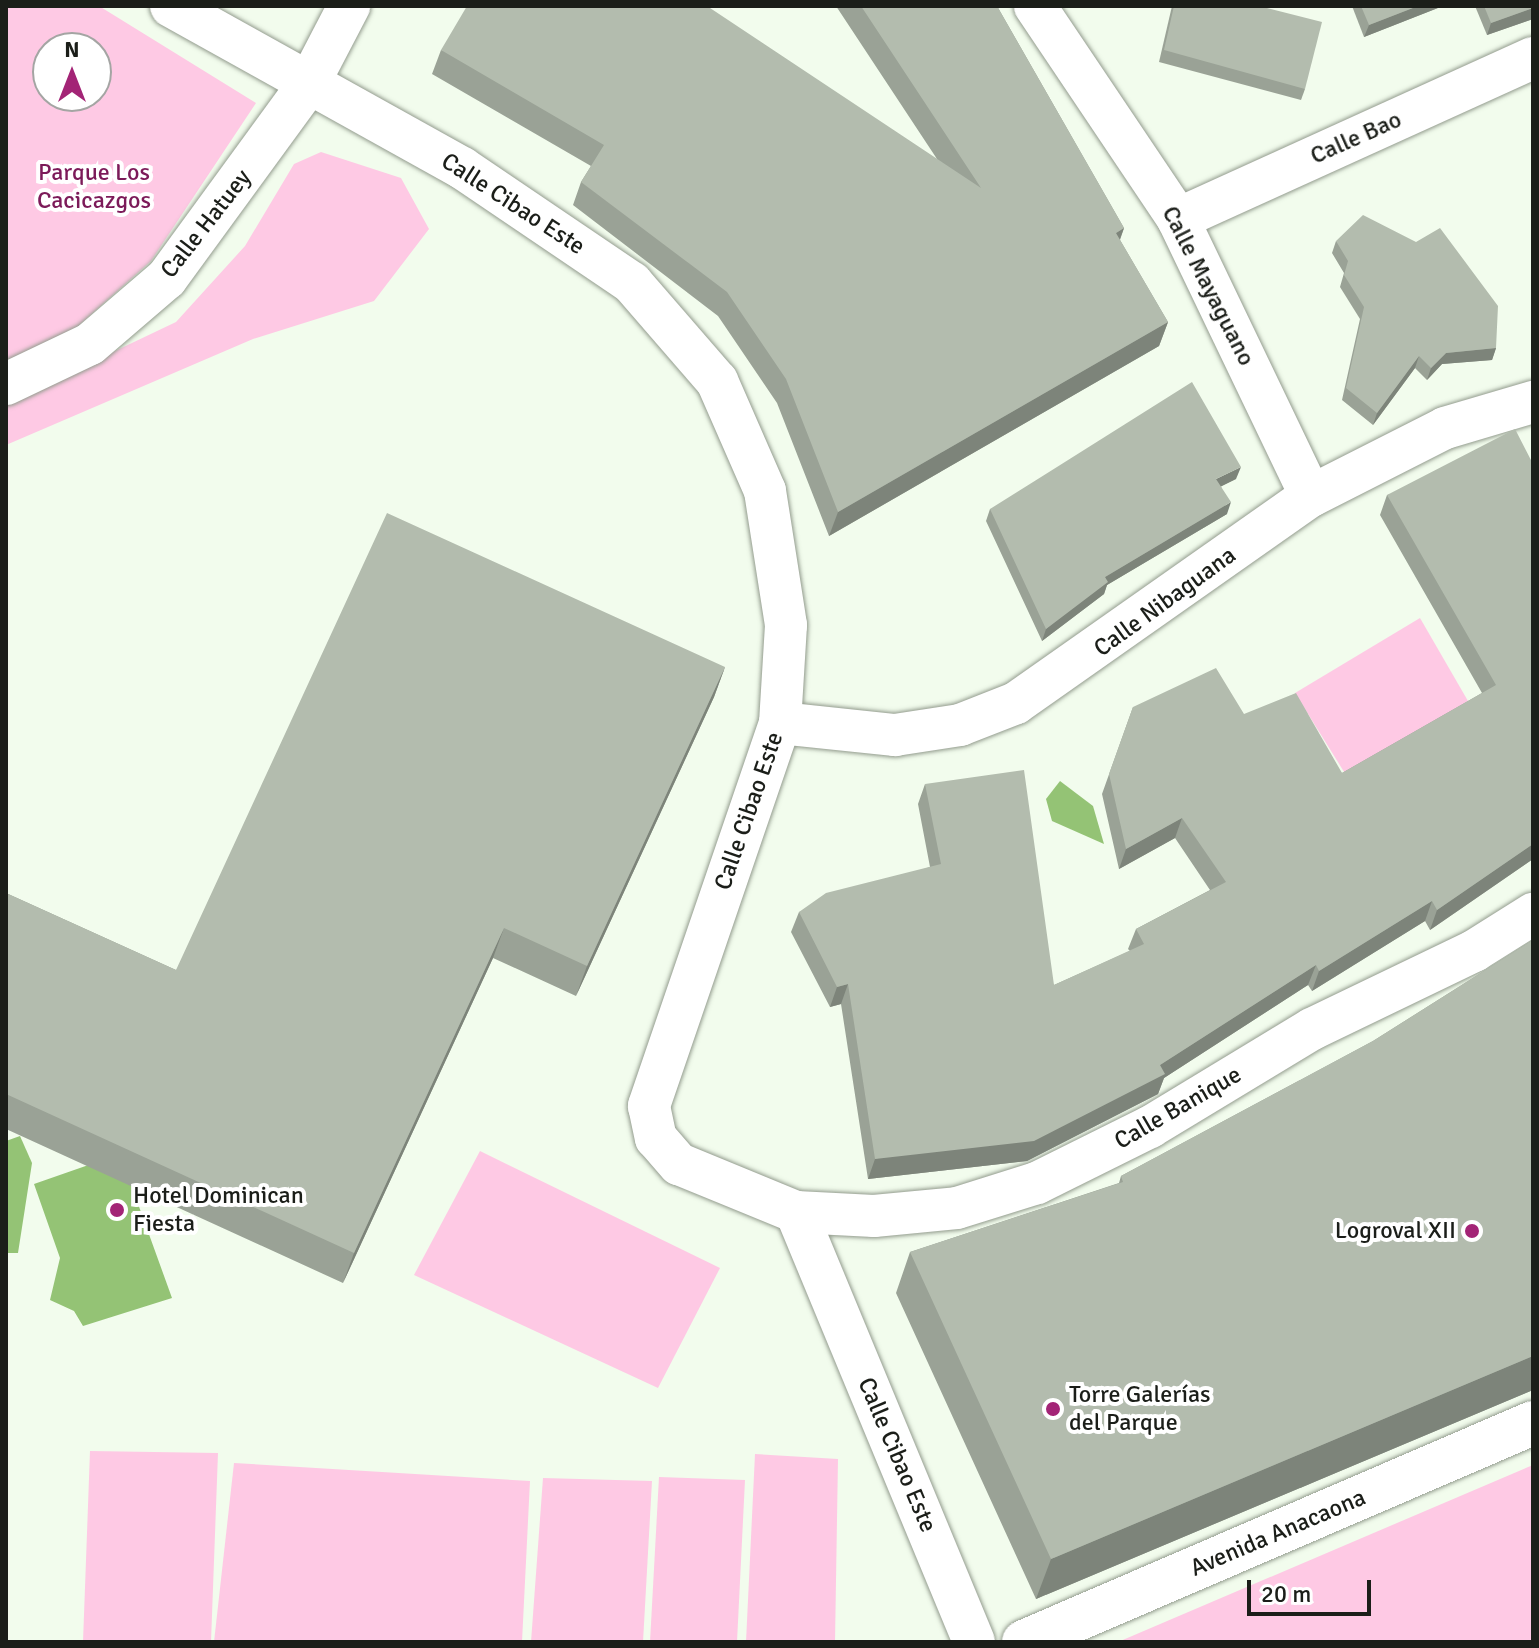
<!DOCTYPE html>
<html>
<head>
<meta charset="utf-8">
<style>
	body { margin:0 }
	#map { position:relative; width:1539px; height:1648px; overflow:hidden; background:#f2fced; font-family:Signika,sans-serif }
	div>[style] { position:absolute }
	.green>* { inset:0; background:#fec9e4 }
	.water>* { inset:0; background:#94c375 }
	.roads { filter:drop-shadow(0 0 2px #939c8e) drop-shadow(0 0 2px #939c8e) }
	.minor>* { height:42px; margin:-21px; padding:0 21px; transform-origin:21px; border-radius:21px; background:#fff }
	.secondary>* { height:44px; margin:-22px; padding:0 22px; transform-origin:22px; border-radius:22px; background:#fff }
	.wall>* { inset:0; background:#9aa296 }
	.shaded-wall>* { inset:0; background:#7d847a }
	.building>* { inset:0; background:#b3bcae }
	.dots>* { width:22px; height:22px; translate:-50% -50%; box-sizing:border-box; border:4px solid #fff; border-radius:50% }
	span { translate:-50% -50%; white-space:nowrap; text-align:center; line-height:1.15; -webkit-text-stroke:8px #fff; paint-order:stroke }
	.street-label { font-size:24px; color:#1b1e19 }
	.park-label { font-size:24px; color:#7c1a59 }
	.poi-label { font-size:24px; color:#1b1e19 }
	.left { translate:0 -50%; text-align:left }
	.right { translate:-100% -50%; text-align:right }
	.frame { position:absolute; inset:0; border:8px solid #1b1e19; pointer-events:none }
	.north { position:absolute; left:32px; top:32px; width:80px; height:80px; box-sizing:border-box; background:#fff; border:2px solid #a4a5a3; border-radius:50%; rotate:0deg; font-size:22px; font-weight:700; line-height:32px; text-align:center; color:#1b1e19 }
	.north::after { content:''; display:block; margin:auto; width:28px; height:36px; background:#a32476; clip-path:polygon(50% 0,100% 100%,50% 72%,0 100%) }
	.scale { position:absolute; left:1247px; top:1580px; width:124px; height:36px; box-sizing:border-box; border:4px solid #1b1e19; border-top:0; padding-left:10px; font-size:24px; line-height:28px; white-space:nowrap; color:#1b1e19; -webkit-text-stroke:6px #fff; paint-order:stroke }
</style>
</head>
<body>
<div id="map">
	<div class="green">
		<div style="clip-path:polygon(evenodd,6px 6px,99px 6px,256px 103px,151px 261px,77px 327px,6px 363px,6px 6px,48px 48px,96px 48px,96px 96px,48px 96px,48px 48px)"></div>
		<div style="clip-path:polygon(321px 152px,401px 178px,429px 229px,374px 301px,253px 339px,6px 445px,6px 403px,176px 322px,245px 246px,294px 164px)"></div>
		<div style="clip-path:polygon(1420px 618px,1468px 701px,1346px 775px,1295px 693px)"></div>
		<div style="clip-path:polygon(480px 1151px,720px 1268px,658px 1388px,414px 1275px)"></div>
		<div style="clip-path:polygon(90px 1451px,218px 1453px,211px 1642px,83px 1642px)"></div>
		<div style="clip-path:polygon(755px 1454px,838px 1459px,835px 1642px,746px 1642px)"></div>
		<div style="clip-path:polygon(234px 1463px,530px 1481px,522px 1642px,214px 1642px)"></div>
		<div style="clip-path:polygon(1533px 1465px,1533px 1642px,1118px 1642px)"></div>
		<div style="clip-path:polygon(659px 1477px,745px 1480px,737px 1642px,650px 1642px)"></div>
		<div style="clip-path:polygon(543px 1478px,652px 1481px,643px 1642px,531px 1642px)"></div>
	</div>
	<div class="water">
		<div style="clip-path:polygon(1060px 781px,1093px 806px,1104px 844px,1052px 821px,1046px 799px)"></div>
		<div style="clip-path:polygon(20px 1136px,32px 1163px,18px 1253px,6px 1253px,6px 1141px)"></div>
		<div style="clip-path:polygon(120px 1154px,172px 1298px,83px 1326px,74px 1311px,50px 1300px,60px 1258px,34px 1184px)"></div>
	</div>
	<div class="roads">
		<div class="minor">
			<div style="left:171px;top:6px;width:333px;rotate:29.1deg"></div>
			<div style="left:462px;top:168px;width:205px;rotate:34.1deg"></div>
			<div style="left:632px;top:283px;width:130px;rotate:49.1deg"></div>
			<div style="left:717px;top:381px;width:120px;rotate:66.4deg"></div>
			<div style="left:765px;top:491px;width:136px;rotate:81.1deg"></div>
			<div style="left:786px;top:625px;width:98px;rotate:93.5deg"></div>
			<div style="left:780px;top:723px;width:405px;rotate:108.9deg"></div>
			<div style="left:649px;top:1106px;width:33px;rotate:78deg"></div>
			<div style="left:656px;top:1138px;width:35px;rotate:49deg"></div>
			<div style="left:679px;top:1164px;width:126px;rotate:22.3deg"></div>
			<div style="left:796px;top:1212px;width:78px;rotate:2.9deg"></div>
			<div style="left:874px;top:1216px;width:83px;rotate:-5.5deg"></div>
			<div style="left:957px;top:1208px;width:84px;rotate:-17.4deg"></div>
			<div style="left:1037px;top:1183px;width:126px;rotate:-26.4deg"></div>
			<div style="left:1150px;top:1127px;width:189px;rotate:-31.2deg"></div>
			<div style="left:1312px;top:1029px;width:180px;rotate:-25.7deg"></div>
			<div style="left:1474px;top:951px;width:70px;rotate:-32.1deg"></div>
			<div style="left:1035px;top:6px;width:257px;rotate:56.1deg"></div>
			<div style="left:1178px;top:219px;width:307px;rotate:64.4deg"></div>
			<div style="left:1178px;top:219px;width:390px;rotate:-24.4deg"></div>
			<div style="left:6px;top:384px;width:93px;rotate:-25.5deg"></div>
			<div style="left:90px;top:344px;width:101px;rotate:-40.6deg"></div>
			<div style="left:167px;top:278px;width:241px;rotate:-53.9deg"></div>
			<div style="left:309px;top:83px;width:87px;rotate:-62.5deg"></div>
			<div style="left:780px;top:723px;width:116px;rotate:6deg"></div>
			<div style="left:895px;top:735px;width:66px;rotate:-8.7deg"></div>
			<div style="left:960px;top:725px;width:60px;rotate:-21.4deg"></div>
			<div style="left:1016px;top:703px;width:360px;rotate:-35.1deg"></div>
			<div style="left:1311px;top:496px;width:150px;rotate:-26.9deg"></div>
			<div style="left:1445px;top:428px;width:92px;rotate:-16.5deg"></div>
			<div style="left:796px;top:1212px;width:465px;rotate:67.5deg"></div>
		</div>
		<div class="secondary">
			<div style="left:1024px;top:1642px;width:554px;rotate:-23.28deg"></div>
		</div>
	</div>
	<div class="wall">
		<div style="clip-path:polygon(836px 6px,997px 6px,1124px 228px,1120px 240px,1168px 322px,1159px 346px,829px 536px,777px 403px,718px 316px,573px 205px,581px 182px,591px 166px,432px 74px,441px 50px,937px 159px)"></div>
		<div style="clip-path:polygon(1172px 6px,1259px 6px,1305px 89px,1301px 100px,1159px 62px)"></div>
		<div style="clip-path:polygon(1352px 6px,1443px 6px,1364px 37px)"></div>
		<div style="clip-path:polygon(1475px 6px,1533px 6px,1533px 19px,1487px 35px)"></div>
		<div style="clip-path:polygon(1336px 241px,1496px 348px,1492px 360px,1442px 364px,1427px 380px,1415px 368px,1373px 425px,1342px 400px,1360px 319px,1340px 287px,1344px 273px,1332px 253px)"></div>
		<div style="clip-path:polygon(1533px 464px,1533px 859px,1430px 930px,1425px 921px,1312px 991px,1308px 985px,1164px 1078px,1158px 1094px,1027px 1161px,868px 1179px,841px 1004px,830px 1007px,791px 932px,799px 912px,930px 867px,918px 804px,925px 784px,1054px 985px,1130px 951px,1128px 949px,1136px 929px,1210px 890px,1175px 838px,1119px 869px,1102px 794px,1133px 707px,1244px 714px,1342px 773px,1482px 693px,1380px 515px,1387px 495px)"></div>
		<div style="clip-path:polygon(1236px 479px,1221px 486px,1227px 514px,1107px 585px,1104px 594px,1042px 641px,986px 521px,990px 509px)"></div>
		<div style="clip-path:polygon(725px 667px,714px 697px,576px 996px,493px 958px,343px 1283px,6px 1129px,6px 893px,176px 970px)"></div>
		<div style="clip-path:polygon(1533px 940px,1533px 1390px,1036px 1599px,896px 1293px,910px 1252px,1119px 1183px,1121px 1176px,1373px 1041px)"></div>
	</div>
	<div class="shaded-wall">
		<div style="clip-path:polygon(1418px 6px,1443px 6px,1364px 37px,1369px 25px)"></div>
		<div style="clip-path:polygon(1533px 8px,1533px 19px,1487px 35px,1491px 23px)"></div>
		<div style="clip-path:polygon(1124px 228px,1115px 252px,1116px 233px)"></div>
		<div style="clip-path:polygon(1168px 322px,1159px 346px,829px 536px,838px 512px)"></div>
		<div style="clip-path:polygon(1496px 348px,1492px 360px,1442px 364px,1427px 380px,1431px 368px,1446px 353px)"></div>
		<div style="clip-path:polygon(1419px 356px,1415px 368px,1373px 425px,1377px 413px)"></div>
		<div style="clip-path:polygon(1241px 467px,1236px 479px,1212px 491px,1216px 479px)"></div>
		<div style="clip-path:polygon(1231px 502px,1227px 514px,1107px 585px,1104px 594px,1042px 641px,1046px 629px,1105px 577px)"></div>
		<div style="clip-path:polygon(725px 667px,714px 697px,576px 996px,587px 966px)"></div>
		<div style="clip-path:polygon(1182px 818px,1175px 838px,1119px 869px,1126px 849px)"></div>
		<div style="clip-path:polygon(1533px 844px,1533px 859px,1430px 930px,1437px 910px)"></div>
		<div style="clip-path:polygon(1432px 901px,1425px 921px,1312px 991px,1319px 971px)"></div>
		<div style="clip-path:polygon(504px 928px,493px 958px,343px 1283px,354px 1253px)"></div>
		<div style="clip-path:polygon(1316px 965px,1308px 985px,1164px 1078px,1158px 1094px,1027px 1161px,868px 1179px,875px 1159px,1160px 1065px)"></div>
		<div style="clip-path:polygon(848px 984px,841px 1004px,830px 1007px,837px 987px)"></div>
		<div style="clip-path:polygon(1533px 1356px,1533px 1390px,1036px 1599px,1051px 1559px)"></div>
	</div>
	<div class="building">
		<div style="clip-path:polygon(467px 6px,707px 6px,981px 188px,861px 6px,997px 6px,1124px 228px,1116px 233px,1168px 322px,838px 512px,786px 379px,727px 292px,581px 182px,604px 145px,441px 50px)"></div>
		<div style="clip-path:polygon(1174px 6px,1259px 6px,1322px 22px,1305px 89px,1164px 50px)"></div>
		<div style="clip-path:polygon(1361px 6px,1418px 6px,1369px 25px)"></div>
		<div style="clip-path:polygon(1484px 6px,1533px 6px,1533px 8px,1491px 23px)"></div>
		<div style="clip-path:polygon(1363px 215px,1416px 242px,1440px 228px,1498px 306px,1496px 348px,1446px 353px,1431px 368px,1419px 356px,1377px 413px,1346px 388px,1364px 307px,1344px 275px,1348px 261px,1336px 241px)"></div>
		<div style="clip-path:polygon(1192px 382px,1241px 467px,1216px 479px,1231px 502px,1105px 577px,1108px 582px,1046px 629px,990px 509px)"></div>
		<div style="clip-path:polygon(1515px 429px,1533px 464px,1533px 844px,1437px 910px,1432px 901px,1319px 971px,1316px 965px,1160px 1065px,1165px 1074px,1034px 1141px,875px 1159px,848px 984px,837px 987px,799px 912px,826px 893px,941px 864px,925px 784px,1024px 770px,1054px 985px,1144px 944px,1136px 929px,1226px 882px,1182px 818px,1126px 849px,1109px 774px,1133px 707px,1216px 668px,1244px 714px,1296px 693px,1342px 773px,1496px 685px,1387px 495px)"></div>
		<div style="clip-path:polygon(387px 513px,725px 667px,587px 966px,504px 928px,354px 1253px,6px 1094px,6px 893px,176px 970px)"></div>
		<div style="clip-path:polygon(1533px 940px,1533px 1356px,1051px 1559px,910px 1252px,1123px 1182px,1121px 1176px,1373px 1041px)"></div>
	</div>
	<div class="dots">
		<div style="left:117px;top:1210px;background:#a32476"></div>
		<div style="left:1472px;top:1231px;background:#a32476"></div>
		<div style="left:1053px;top:1409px;background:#a32476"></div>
	</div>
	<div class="street-label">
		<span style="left:1356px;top:138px;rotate:-24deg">Calle Bao</span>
		<span style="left:513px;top:204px;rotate:33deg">Calle Cibao Este</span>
		<span style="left:206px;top:224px;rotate:-52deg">Calle Hatuey</span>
		<span style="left:1208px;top:286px;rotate:63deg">Calle Mayaguano</span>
		<span style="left:1165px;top:602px;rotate:-36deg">Calle Nibaguana</span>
		<span style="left:749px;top:811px;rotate:-71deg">Calle Cibao Este</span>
		<span style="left:1178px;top:1108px;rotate:-30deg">Calle Banique</span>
		<span style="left:897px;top:1455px;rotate:67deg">Calle Cibao Este</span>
		<span style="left:1278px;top:1533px;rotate:-23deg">Avenida Anacaona</span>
	</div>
	<div class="park-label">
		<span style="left:94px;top:187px">Parque Los<br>Cacicazgos</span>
	</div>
	<div class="poi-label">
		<span class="left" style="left:133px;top:1210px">Hotel Dominican<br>Fiesta</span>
		<span class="right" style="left:1456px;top:1231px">Logroval XII</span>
		<span class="left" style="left:1069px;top:1409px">Torre Galerías<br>del Parque</span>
	</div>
	<div class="frame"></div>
	<div class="north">N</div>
	<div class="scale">20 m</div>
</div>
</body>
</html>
